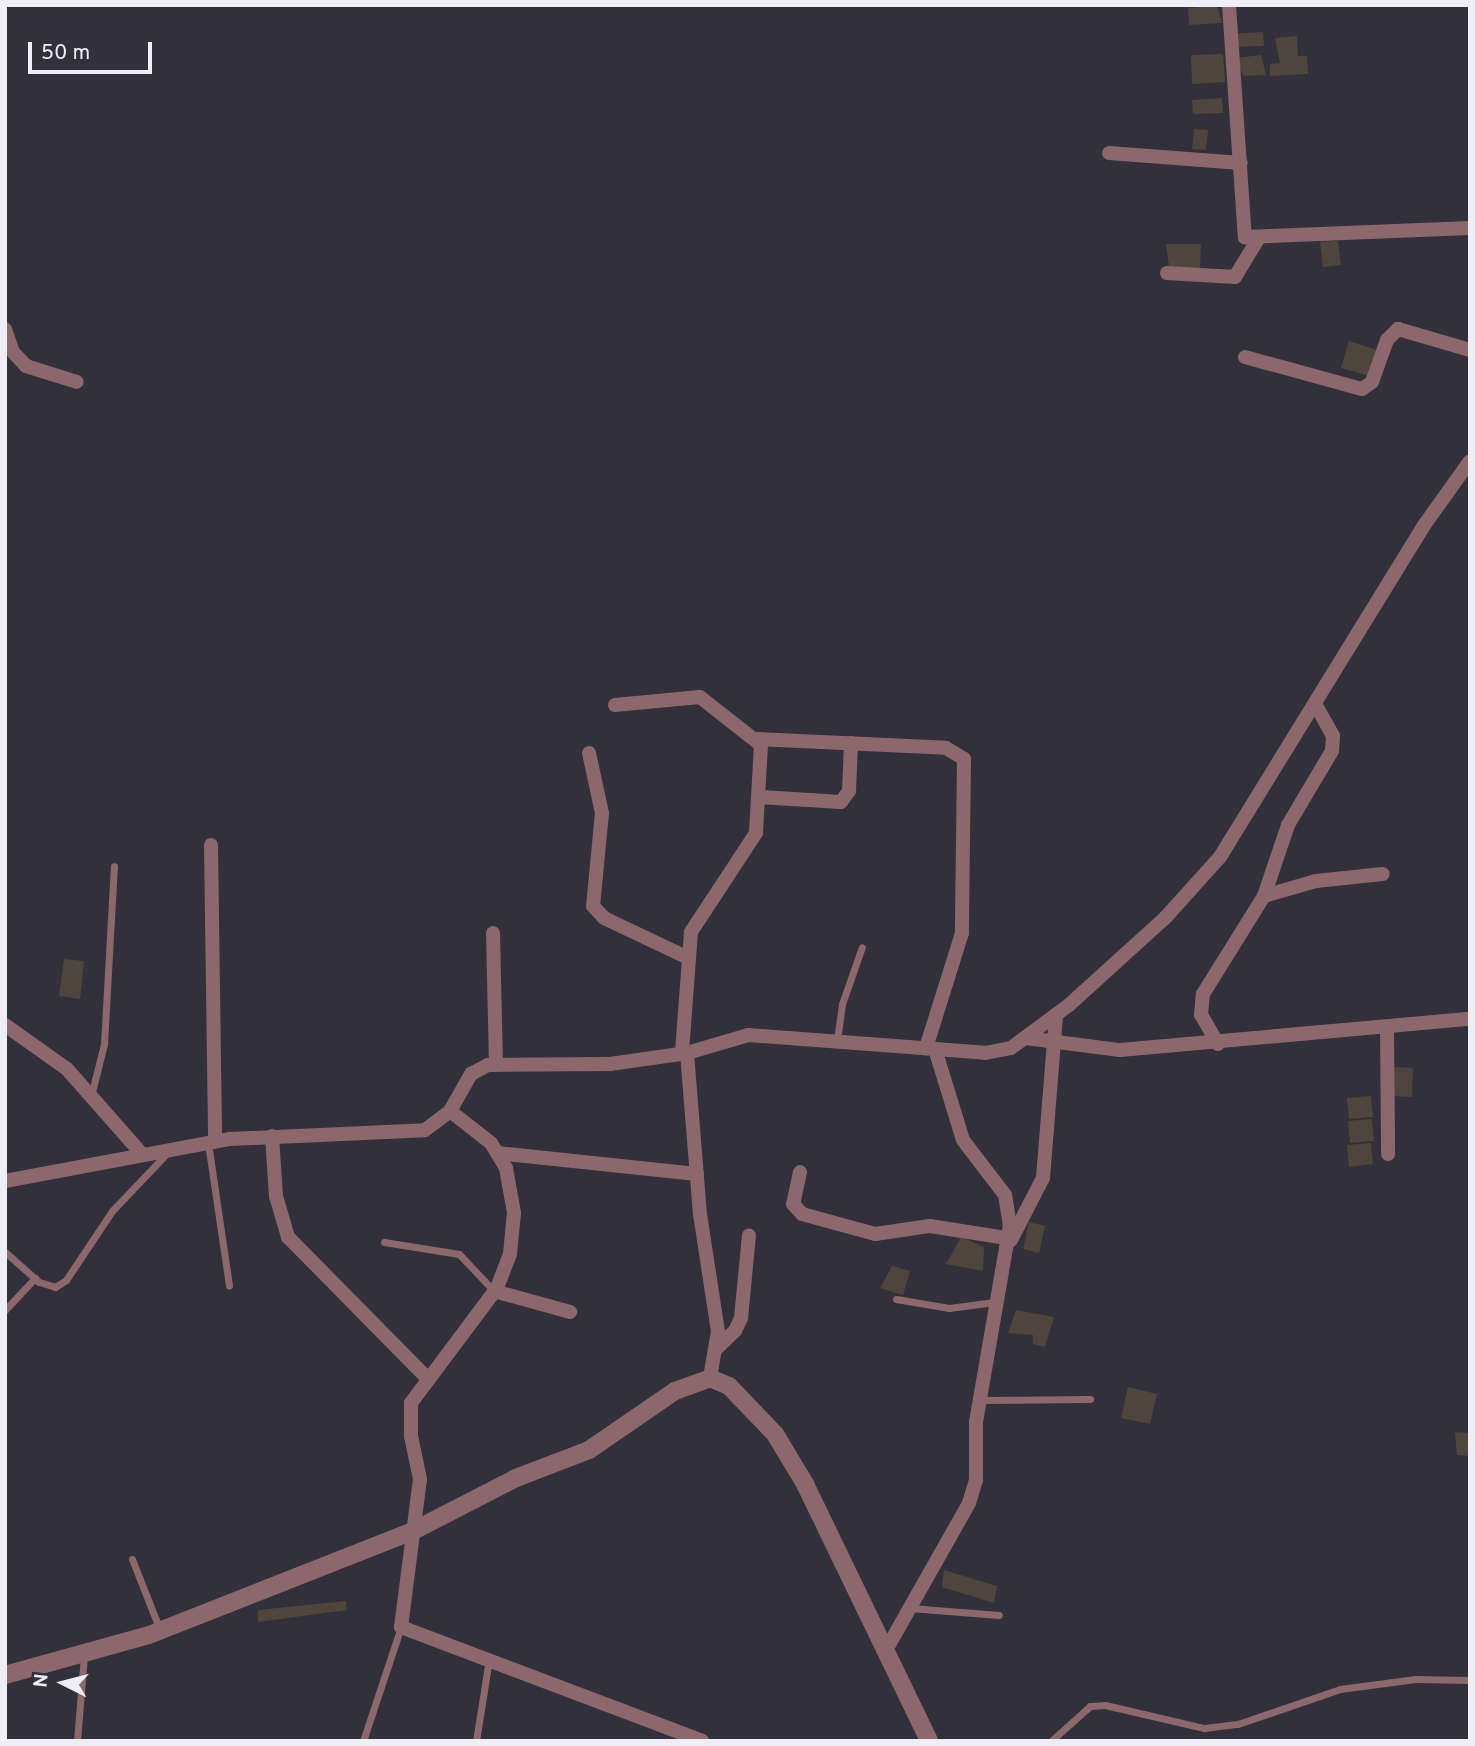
<!DOCTYPE html>
<html>
<head>
<meta charset="utf-8">
<style>
	body { margin:0 }
	#map { position:relative; width:1475px; height:1746px; overflow:hidden; background:#32303b; font-family:Overpass,sans-serif }
	div>[style] { position:absolute }
	.building>* { inset:0; background:#50453c }
	.service>* { height:7px; margin:-3.5px; padding:0 3.5px; transform-origin:3.5px; border-radius:3.5px; background:#8c686c }
	.minor>* { height:14px; margin:-7px; padding:0 7px; transform-origin:7px; border-radius:7px; background:#8c686c }
	.tertiary>* { height:18px; margin:-9px; padding:0 9px; transform-origin:9px; border-radius:9px; background:#8c686c }
	span { translate:-50% -50%; white-space:nowrap; text-align:center; line-height:1.15; -webkit-text-stroke:5px #32303b; paint-order:stroke }
	.frame { position:absolute; inset:0; border:7px solid #efeef6; pointer-events:none }
	.north { position:absolute; left:28px; top:1648px; width:70px; height:70px; -webkit-text-stroke:5px #32303b; paint-order:stroke; rotate:276deg; font-size:19px; font-weight:700; line-height:28px; text-align:center; color:#efeef6 }
	.north::after { content:''; display:block; margin:auto; width:24px; height:32px; background:#efeef6; clip-path:polygon(50% 0,100% 100%,50% 72%,0 100%) }
	.scale { position:absolute; left:28px; top:42px; width:124px; height:32px; box-sizing:border-box; border:4px solid #efeef6; border-top:0; padding-left:9px; font-size:21px; line-height:24px; white-space:nowrap; color:#efeef6; -webkit-text-stroke:5px #32303b; paint-order:stroke }
</style>
</head>
<body>
<div id="map">
	<div class="building">
		<div style="clip-path:polygon(1217px 5px,1222px 23px,1189px 25px,1188px 8px)"></div>
		<div style="clip-path:polygon(1263px 32px,1264px 46px,1231px 47px,1230px 34px)"></div>
		<div style="clip-path:polygon(1297px 36px,1298px 56px,1307px 56px,1308px 74px,1270px 76px,1270px 64px,1280px 63px,1275px 38px)"></div>
		<div style="clip-path:polygon(1223px 54px,1225px 82px,1192px 84px,1191px 55px)"></div>
		<div style="clip-path:polygon(1261px 55px,1266px 75px,1243px 76px,1236px 58px)"></div>
		<div style="clip-path:polygon(1222px 98px,1223px 113px,1193px 114px,1192px 100px)"></div>
		<div style="clip-path:polygon(1194px 129px,1208px 130px,1206px 150px,1192px 149px)"></div>
		<div style="clip-path:polygon(1338px 241px,1341px 265px,1323px 267px,1320px 242px)"></div>
		<div style="clip-path:polygon(1166px 244px,1201px 244px,1200px 270px,1169px 266px)"></div>
		<div style="clip-path:polygon(1349px 341px,1377px 350px,1369px 376px,1341px 368px)"></div>
		<div style="clip-path:polygon(64px 959px,84px 961px,80px 999px,59px 996px)"></div>
		<div style="clip-path:polygon(1392px 1067px,1413px 1068px,1412px 1097px,1390px 1096px)"></div>
		<div style="clip-path:polygon(1371px 1096px,1373px 1117px,1349px 1119px,1347px 1098px)"></div>
		<div style="clip-path:polygon(1372px 1119px,1374px 1141px,1350px 1143px,1348px 1121px)"></div>
		<div style="clip-path:polygon(1371px 1143px,1373px 1164px,1349px 1167px,1347px 1145px)"></div>
		<div style="clip-path:polygon(1029px 1222px,1045px 1226px,1039px 1253px,1023px 1249px)"></div>
		<div style="clip-path:polygon(961px 1237px,984px 1247px,983px 1271px,946px 1264px)"></div>
		<div style="clip-path:polygon(892px 1266px,910px 1271px,903px 1295px,880px 1288px)"></div>
		<div style="clip-path:polygon(1016px 1310px,1054px 1317px,1045px 1347px,1033px 1344px,1033px 1335px,1008px 1333px)"></div>
		<div style="clip-path:polygon(1128px 1387px,1157px 1394px,1150px 1424px,1121px 1418px)"></div>
		<div style="clip-path:polygon(1455px 1432px,1470px 1433px,1470px 1456px,1457px 1455px)"></div>
		<div style="clip-path:polygon(944px 1570px,997px 1586px,994px 1603px,942px 1587px)"></div>
		<div style="clip-path:polygon(346px 1601px,347px 1610px,258px 1622px,258px 1610px)"></div>
	</div>
	<div class="service">
		<div style="left:837px;top:1040px;width:36px;rotate:-82deg"></div>
		<div style="left:842px;top:1004px;width:60px;rotate:-70.7deg"></div>
		<div style="left:91px;top:1096px;width:54px;rotate:-76deg"></div>
		<div style="left:104px;top:1044px;width:178px;rotate:-86.8deg"></div>
		<div style="left:208px;top:1143px;width:144px;rotate:81.6deg"></div>
		<div style="left:384px;top:1242px;width:76px;rotate:9.1deg"></div>
		<div style="left:459px;top:1254px;width:51px;rotate:46.6deg"></div>
		<div style="left:5px;top:1252px;width:45px;rotate:41.4deg"></div>
		<div style="left:39px;top:1282px;width:17px;rotate:17deg"></div>
		<div style="left:55px;top:1287px;width:13px;rotate:-32deg"></div>
		<div style="left:66px;top:1280px;width:83px;rotate:-56.3deg"></div>
		<div style="left:112px;top:1211px;width:83px;rotate:-46.5deg"></div>
		<div style="left:896px;top:1299px;width:54px;rotate:9.6deg"></div>
		<div style="left:949px;top:1308px;width:46px;rotate:-7.4deg"></div>
		<div style="left:5px;top:1310px;width:44px;rotate:-46.8deg"></div>
		<div style="left:979px;top:1400px;width:111px;rotate:-0.5deg"></div>
		<div style="left:132px;top:1559px;width:76px;rotate:68.5deg"></div>
		<div style="left:910px;top:1608px;width:89px;rotate:4.5deg"></div>
		<div style="left:77px;top:1741px;width:85px;rotate:-85.3deg"></div>
		<div style="left:363px;top:1741px;width:120px;rotate:-71.6deg"></div>
		<div style="left:476px;top:1741px;width:83px;rotate:-81deg"></div>
		<div style="left:1051px;top:1741px;width:52px;rotate:-41.9deg"></div>
		<div style="left:1090px;top:1706px;width:15px;rotate:-4deg"></div>
		<div style="left:1105px;top:1705px;width:102px;rotate:13.1deg"></div>
		<div style="left:1204px;top:1728px;width:34px;rotate:-7deg"></div>
		<div style="left:1238px;top:1724px;width:108px;rotate:-18.9deg"></div>
		<div style="left:1340px;top:1689px;width:76px;rotate:-7.6deg"></div>
		<div style="left:1415px;top:1679px;width:55px;rotate:1deg"></div>
	</div>
	<div class="minor">
		<div style="left:1229px;top:5px;width:233px;rotate:86.1deg"></div>
		<div style="left:1245px;top:237px;width:225px;rotate:-2.3deg"></div>
		<div style="left:1109px;top:153px;width:132px;rotate:4.3deg"></div>
		<div style="left:1167px;top:273px;width:68px;rotate:3.4deg"></div>
		<div style="left:1235px;top:277px;width:44px;rotate:-58.8deg"></div>
		<div style="left:5px;top:329px;width:24px;rotate:71deg"></div>
		<div style="left:13px;top:352px;width:19px;rotate:47deg"></div>
		<div style="left:26px;top:366px;width:53px;rotate:17.4deg"></div>
		<div style="left:1245px;top:357px;width:121px;rotate:15.3deg"></div>
		<div style="left:1362px;top:389px;width:12px;rotate:-35deg"></div>
		<div style="left:1372px;top:382px;width:45px;rotate:-70.3deg"></div>
		<div style="left:1387px;top:340px;width:16px;rotate:-45deg"></div>
		<div style="left:1398px;top:329px;width:75px;rotate:16.3deg"></div>
		<div style="left:615px;top:705px;width:85px;rotate:-5.4deg"></div>
		<div style="left:700px;top:697px;width:78px;rotate:38.2deg"></div>
		<div style="left:761px;top:745px;width:88px;rotate:93.3deg"></div>
		<div style="left:756px;top:833px;width:118px;rotate:123.3deg"></div>
		<div style="left:691px;top:932px;width:121px;rotate:94.3deg"></div>
		<div style="left:758px;top:739px;width:188px;rotate:2.7deg"></div>
		<div style="left:946px;top:748px;width:21px;rotate:31deg"></div>
		<div style="left:964px;top:759px;width:174px;rotate:90.7deg"></div>
		<div style="left:962px;top:933px;width:121px;rotate:107.4deg"></div>
		<div style="left:589px;top:753px;width:61px;rotate:77.8deg"></div>
		<div style="left:602px;top:813px;width:93px;rotate:95.5deg"></div>
		<div style="left:593px;top:906px;width:16px;rotate:47deg"></div>
		<div style="left:604px;top:918px;width:91px;rotate:25.4deg"></div>
		<div style="left:760px;top:797px;width:81px;rotate:3.5deg"></div>
		<div style="left:841px;top:802px;width:14px;rotate:-54deg"></div>
		<div style="left:849px;top:791px;width:48px;rotate:-87.6deg"></div>
		<div style="left:211px;top:845px;width:296px;rotate:89.2deg"></div>
		<div style="left:1264px;top:896px;width:54px;rotate:-16.1deg"></div>
		<div style="left:1316px;top:881px;width:67px;rotate:-6deg"></div>
		<div style="left:493px;top:933px;width:132px;rotate:88.7deg"></div>
		<div style="left:5px;top:1025px;width:76px;rotate:35.4deg"></div>
		<div style="left:67px;top:1069px;width:112px;rotate:48.6deg"></div>
		<div style="left:1387px;top:1027px;width:127px;rotate:89.5deg"></div>
		<div style="left:1026px;top:1038px;width:95px;rotate:7.3deg"></div>
		<div style="left:1120px;top:1050px;width:351px;rotate:-5.1deg"></div>
		<div style="left:1218px;top:1044px;width:34px;rotate:-120deg"></div>
		<div style="left:1201px;top:1015px;width:21px;rotate:-85deg"></div>
		<div style="left:1203px;top:994px;width:115px;rotate:-58.1deg"></div>
		<div style="left:1264px;top:896px;width:75px;rotate:-71.3deg"></div>
		<div style="left:1288px;top:825px;width:86px;rotate:-59.3deg"></div>
		<div style="left:1332px;top:751px;width:15px;rotate:-86deg"></div>
		<div style="left:1333px;top:736px;width:37px;rotate:-119deg"></div>
		<div style="left:687px;top:1053px;width:162px;rotate:85.4deg"></div>
		<div style="left:700px;top:1214px;width:118px;rotate:81.3deg"></div>
		<div style="left:718px;top:1331px;width:48px;rotate:99.7deg"></div>
		<div style="left:450px;top:1111px;width:52px;rotate:38deg"></div>
		<div style="left:491px;top:1143px;width:29px;rotate:59deg"></div>
		<div style="left:506px;top:1168px;width:46px;rotate:79.9deg"></div>
		<div style="left:514px;top:1213px;width:41px;rotate:95.6deg"></div>
		<div style="left:510px;top:1254px;width:36px;rotate:111deg"></div>
		<div style="left:497px;top:1288px;width:144px;rotate:126.8deg"></div>
		<div style="left:411px;top:1403px;width:33px;rotate:90deg"></div>
		<div style="left:411px;top:1436px;width:44px;rotate:78.2deg"></div>
		<div style="left:420px;top:1479px;width:149px;rotate:97.3deg"></div>
		<div style="left:401px;top:1627px;width:322px;rotate:20.7deg"></div>
		<div style="left:272px;top:1136px;width:60px;rotate:86.2deg"></div>
		<div style="left:276px;top:1196px;width:43px;rotate:73.7deg"></div>
		<div style="left:288px;top:1237px;width:198px;rotate:45.4deg"></div>
		<div style="left:497px;top:1153px;width:201px;rotate:6deg"></div>
		<div style="left:800px;top:1172px;width:33px;rotate:102deg"></div>
		<div style="left:793px;top:1204px;width:13px;rotate:48deg"></div>
		<div style="left:802px;top:1214px;width:76px;rotate:15.3deg"></div>
		<div style="left:875px;top:1234px;width:56px;rotate:-8.3deg"></div>
		<div style="left:930px;top:1226px;width:78px;rotate:8.9deg"></div>
		<div style="left:5px;top:1181px;width:229px;rotate:-10.6deg"></div>
		<div style="left:230px;top:1139px;width:195px;rotate:-2.6deg"></div>
		<div style="left:425px;top:1130px;width:31px;rotate:-37deg"></div>
		<div style="left:450px;top:1111px;width:43px;rotate:-60.4deg"></div>
		<div style="left:471px;top:1074px;width:19px;rotate:-28deg"></div>
		<div style="left:488px;top:1065px;width:122px;rotate:-0.5deg"></div>
		<div style="left:610px;top:1064px;width:78px;rotate:-8.1deg"></div>
		<div style="left:687px;top:1053px;width:64px;rotate:-16.4deg"></div>
		<div style="left:748px;top:1035px;width:238px;rotate:4.3deg"></div>
		<div style="left:985px;top:1053px;width:26px;rotate:-11deg"></div>
		<div style="left:1011px;top:1048px;width:72px;rotate:-36.6deg"></div>
		<div style="left:1069px;top:1005px;width:130px;rotate:-42.2deg"></div>
		<div style="left:1165px;top:918px;width:82px;rotate:-48deg"></div>
		<div style="left:1220px;top:857px;width:391px;rotate:-58.4deg"></div>
		<div style="left:1425px;top:524px;width:77px;rotate:-54.5deg"></div>
		<div style="left:1011px;top:1240px;width:70px;rotate:-62.7deg"></div>
		<div style="left:1043px;top:1178px;width:164px;rotate:-85.4deg"></div>
		<div style="left:494px;top:1291px;width:79px;rotate:15.4deg"></div>
		<div style="left:715px;top:1350px;width:28px;rotate:-44deg"></div>
		<div style="left:735px;top:1331px;width:14px;rotate:-65deg"></div>
		<div style="left:741px;top:1318px;width:83px;rotate:-84.5deg"></div>
		<div style="left:886px;top:1650px;width:169px;rotate:-60.5deg"></div>
		<div style="left:969px;top:1503px;width:24px;rotate:-73deg"></div>
		<div style="left:976px;top:1480px;width:58px;rotate:-90deg"></div>
		<div style="left:976px;top:1422px;width:199px;rotate:-80.2deg"></div>
		<div style="left:1010px;top:1226px;width:31px;rotate:-99deg"></div>
		<div style="left:1005px;top:1195px;width:69px;rotate:-127.4deg"></div>
		<div style="left:963px;top:1140px;width:95px;rotate:-107.1deg"></div>
	</div>
	<div class="tertiary">
		<div style="left:5px;top:1675px;width:149px;rotate:-15.5deg"></div>
		<div style="left:149px;top:1635px;width:284px;rotate:-21.5deg"></div>
		<div style="left:413px;top:1531px;width:116px;rotate:-27.2deg"></div>
		<div style="left:516px;top:1478px;width:78px;rotate:-21deg"></div>
		<div style="left:589px;top:1450px;width:104px;rotate:-34.5deg"></div>
		<div style="left:675px;top:1391px;width:37px;rotate:-20deg"></div>
		<div style="left:710px;top:1378px;width:21px;rotate:23deg"></div>
		<div style="left:729px;top:1386px;width:66px;rotate:46.2deg"></div>
		<div style="left:775px;top:1434px;width:58px;rotate:59deg"></div>
		<div style="left:805px;top:1484px;width:285px;rotate:64.2deg"></div>
	</div>
	<div class="frame"></div>
	<div class="north">N</div>
	<div class="scale">50 m</div>
</div>
</body>
</html>
